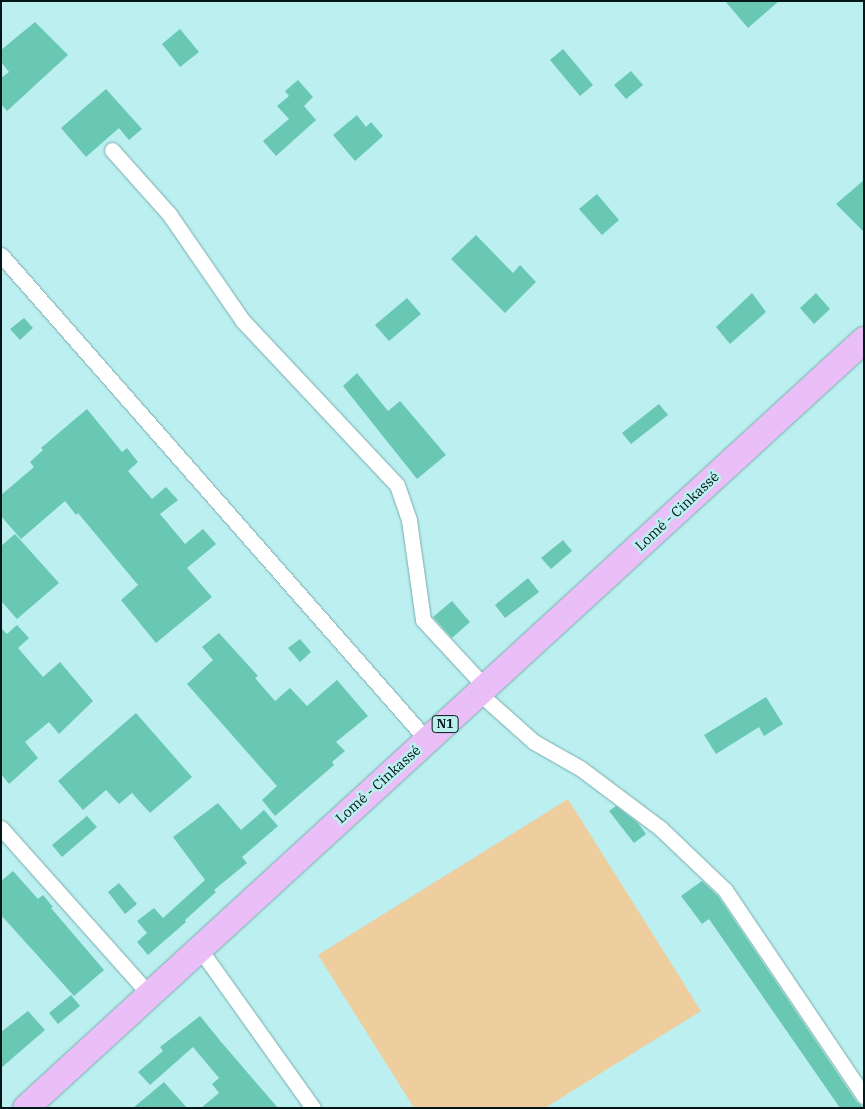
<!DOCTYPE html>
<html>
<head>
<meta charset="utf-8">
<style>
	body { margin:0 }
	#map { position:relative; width:865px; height:1109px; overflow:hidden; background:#bbeff0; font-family:"IBM Plex Serif",serif }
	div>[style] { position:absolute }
	.green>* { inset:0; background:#eece9e }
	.building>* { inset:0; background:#69c8b4 }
	.roads { filter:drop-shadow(0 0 1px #79abac) drop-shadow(0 0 1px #79abac) }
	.minor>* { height:15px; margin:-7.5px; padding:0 7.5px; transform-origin:7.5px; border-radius:7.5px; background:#fff }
	.trunk>* { height:26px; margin:-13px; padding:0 13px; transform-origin:13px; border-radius:13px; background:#eabff7 }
	span { translate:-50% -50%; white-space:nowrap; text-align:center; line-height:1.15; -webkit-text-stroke:5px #bbeff0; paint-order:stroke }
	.shield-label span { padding:1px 4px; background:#bbeff0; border:1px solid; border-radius:4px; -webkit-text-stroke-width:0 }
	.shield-label { font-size:12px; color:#041718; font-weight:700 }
	.street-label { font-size:14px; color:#041718 }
	.frame { position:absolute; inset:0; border:2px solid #041718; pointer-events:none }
</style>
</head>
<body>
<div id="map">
	<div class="green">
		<div style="clip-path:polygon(568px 799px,701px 1011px,545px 1108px,414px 1108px,318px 955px)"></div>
	</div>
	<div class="building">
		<div style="clip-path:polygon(725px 1px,779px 1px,748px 28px)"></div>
		<div style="clip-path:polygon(35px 22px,68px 55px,7px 111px,1px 104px,1px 78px,9px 72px,1px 62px,1px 50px)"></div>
		<div style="clip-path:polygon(180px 29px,199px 52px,180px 67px,162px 44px)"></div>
		<div style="clip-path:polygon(563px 49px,593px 85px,580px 96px,550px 60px)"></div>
		<div style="clip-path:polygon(631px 71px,643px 85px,626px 99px,614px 85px)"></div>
		<div style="clip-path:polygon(298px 80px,313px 97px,304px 106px,316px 120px,276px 156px,263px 141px,289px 119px,277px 106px,289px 96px,285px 91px)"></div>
		<div style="clip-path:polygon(106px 89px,142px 129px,129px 140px,119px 128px,86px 157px,61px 128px)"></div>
		<div style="clip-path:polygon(357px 115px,366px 127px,371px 122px,383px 136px,355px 161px,333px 135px)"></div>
		<div style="clip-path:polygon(864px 180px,864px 232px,836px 204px)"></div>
		<div style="clip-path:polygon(597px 194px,619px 220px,602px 235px,579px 209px)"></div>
		<div style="clip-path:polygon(476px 235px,513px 273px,520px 265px,536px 282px,505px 313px,451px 259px)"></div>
		<div style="clip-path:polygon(752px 293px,766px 312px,730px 344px,716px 327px)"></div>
		<div style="clip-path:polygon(816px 293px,830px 309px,814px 324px,800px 308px)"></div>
		<div style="clip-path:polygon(407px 298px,421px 314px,389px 341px,375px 325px)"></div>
		<div style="clip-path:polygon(24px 318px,33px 328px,20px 340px,10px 329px)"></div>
		<div style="clip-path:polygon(357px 373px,388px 411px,400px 401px,446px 455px,417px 479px,343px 386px)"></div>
		<div style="clip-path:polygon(659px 404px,668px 415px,631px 444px,622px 433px)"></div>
		<div style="clip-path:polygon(87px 409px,122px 452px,127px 448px,138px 462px,128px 471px,152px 499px,166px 487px,178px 500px,160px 514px,185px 544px,203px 529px,216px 544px,187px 568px,212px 597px,156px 643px,121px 600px,138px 585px,78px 513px,76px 515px,65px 501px,21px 539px,1px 516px,1px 495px,34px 467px,30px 462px,43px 450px,41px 448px)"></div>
		<div style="clip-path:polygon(15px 534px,59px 583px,17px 619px,1px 601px,1px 546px)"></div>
		<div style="clip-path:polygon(563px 540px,572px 551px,551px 569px,541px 558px)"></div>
		<div style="clip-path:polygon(528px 578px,539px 592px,505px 618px,495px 605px)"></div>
		<div style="clip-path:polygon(452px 601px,470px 622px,452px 638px,433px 617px)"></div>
		<div style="clip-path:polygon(17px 625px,29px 638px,18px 648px,43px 677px,60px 662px,93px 701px,59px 734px,49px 722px,25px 742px,38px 758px,9px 784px,1px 774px,1px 628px,7px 634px)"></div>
		<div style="clip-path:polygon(219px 633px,258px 676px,255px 678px,275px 701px,290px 688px,307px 706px,337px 680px,368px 716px,336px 742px,345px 751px,332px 762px,334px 765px,275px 816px,262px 800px,277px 786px,187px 684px,213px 660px,202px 647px)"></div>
		<div style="clip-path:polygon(300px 639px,311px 652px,300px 662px,288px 648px)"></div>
		<div style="clip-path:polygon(766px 697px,783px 724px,764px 736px,759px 727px,716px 754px,704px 735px)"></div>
		<div style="clip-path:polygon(136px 713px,192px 777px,150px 813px,132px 793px,119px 804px,106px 790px,83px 810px,58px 781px)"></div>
		<div style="clip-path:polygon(218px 803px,241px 830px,264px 810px,278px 826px,242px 857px,247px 863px,214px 890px,216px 892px,185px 920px,186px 922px,148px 955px,137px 942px,147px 933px,137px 921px,154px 908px,163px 918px,205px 880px,173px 837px)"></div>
		<div style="clip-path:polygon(616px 806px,638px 823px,646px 834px,634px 843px,609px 811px)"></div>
		<div style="clip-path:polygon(87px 816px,97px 827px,62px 857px,52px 845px)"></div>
		<div style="clip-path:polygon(13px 871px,38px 899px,43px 895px,53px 907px,51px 908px,104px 970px,74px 996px,1px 915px,1px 881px)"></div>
		<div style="clip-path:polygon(702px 881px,718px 896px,856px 1101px,864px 1108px,840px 1108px,709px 919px,702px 924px,681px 896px)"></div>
		<div style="clip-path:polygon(119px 883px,137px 904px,125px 914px,108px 892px)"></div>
		<div style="clip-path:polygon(71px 995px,80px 1006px,58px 1024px,49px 1013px)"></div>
		<div style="clip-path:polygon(28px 1011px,45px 1030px,1px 1068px,1px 1032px)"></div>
		<div style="clip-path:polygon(200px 1016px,222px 1043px,278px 1108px,201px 1108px,219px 1093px,212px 1084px,219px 1078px,193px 1047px,150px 1085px,138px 1072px,163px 1051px,160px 1047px)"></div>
		<div style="clip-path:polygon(164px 1082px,187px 1108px,133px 1108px)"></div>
	</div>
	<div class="roads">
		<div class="minor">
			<div style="left:112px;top:150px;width:86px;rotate:48.3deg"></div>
			<div style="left:169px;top:214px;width:129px;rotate:55.4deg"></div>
			<div style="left:242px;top:320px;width:226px;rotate:46.8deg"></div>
			<div style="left:397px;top:485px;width:37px;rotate:71deg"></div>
			<div style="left:409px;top:520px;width:101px;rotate:82deg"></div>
			<div style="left:423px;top:620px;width:91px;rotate:47.2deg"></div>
			<div style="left:1px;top:255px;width:646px;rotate:48.71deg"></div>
			<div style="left:479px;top:693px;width:74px;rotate:41.7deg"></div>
			<div style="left:534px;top:742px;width:53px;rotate:29.5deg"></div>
			<div style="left:580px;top:768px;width:100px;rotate:36.9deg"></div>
			<div style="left:660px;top:828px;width:90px;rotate:43.6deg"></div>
			<div style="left:725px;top:890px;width:249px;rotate:56deg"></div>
			<div style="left:1px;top:828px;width:221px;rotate:48.3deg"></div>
			<div style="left:199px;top:948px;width:196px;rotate:54.5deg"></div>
		</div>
		<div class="trunk">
			<div style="left:26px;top:1108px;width:1137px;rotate:-42.5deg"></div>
		</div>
	</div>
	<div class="shield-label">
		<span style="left:445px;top:724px">N1</span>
	</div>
	<div class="street-label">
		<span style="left:677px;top:511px;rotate:-43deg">Lomé - Cinkassé</span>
		<span style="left:378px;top:784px;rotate:-42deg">Lomé - Cinkassé</span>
	</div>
	<div class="frame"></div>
</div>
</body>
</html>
